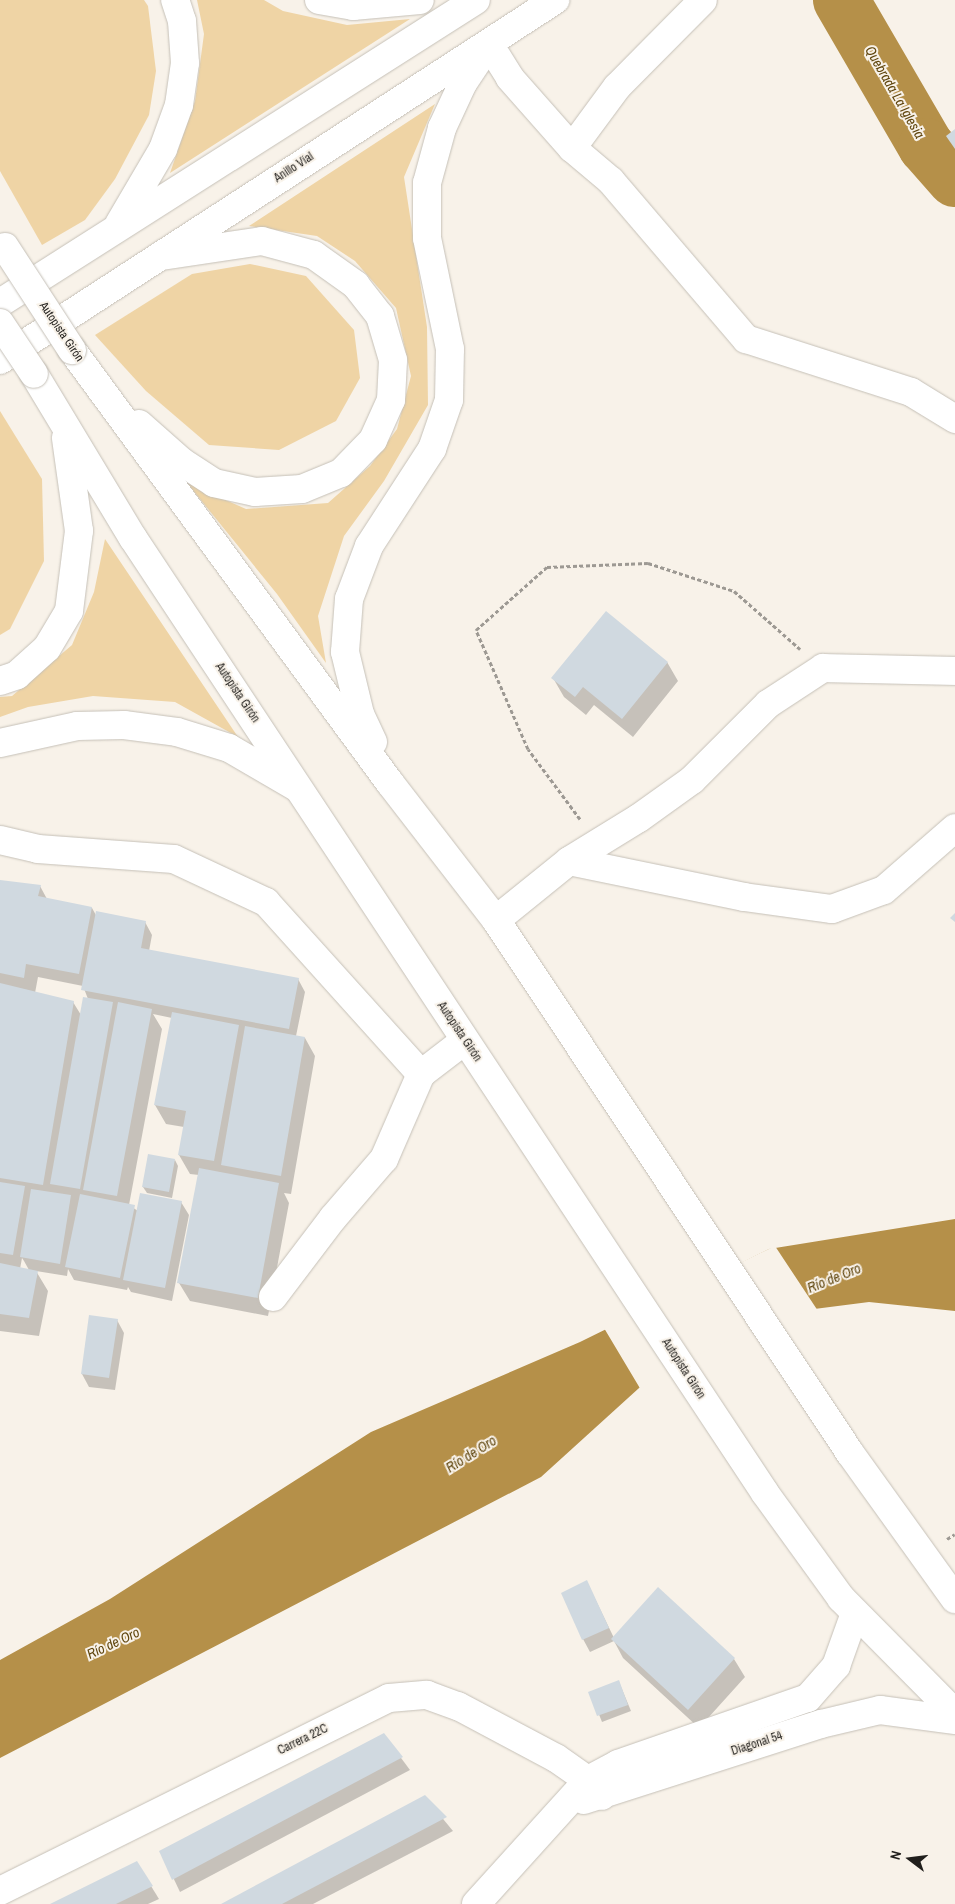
<!DOCTYPE html>
<html>
<head>
<meta charset="utf-8">
<style>
	body { margin:0 }
	#map { position:relative; width:955px; height:1904px; overflow:hidden; background:#f8f2e9; font-family:"Archivo Narrow",sans-serif }
	div>[style] { position:absolute }
	.green>* { inset:0; background:#efd4a5 }
	.water>* { inset:0; background:#b59049 }
	.pier>* { inset:0; background:#f8f2e9 }
	.shadow>* { inset:0; background:#0003 }
	.river>* { height:56px; margin:-28px; padding:0 28px; transform-origin:28px; border-radius:28px; background:#b59049 }
	.building>* { inset:0; background:#d0d9e0 }
	.path>* { height:3px; margin-top:-1.5px; transform-origin:0; background:repeating-linear-gradient(90deg,#9d9993 0 4px,transparent 0 6.5px) }
	.roads { filter:drop-shadow(0 0 1px #c5c0b7) drop-shadow(0 0 1px #c5c0b7) }
	.minor>* { height:28px; margin:-14px; padding:0 14px; transform-origin:14px; border-radius:14px; background:#fff }
	.highway>* { height:28px; margin:-14px; padding:0 14px; transform-origin:14px; border-radius:14px; background:#fff }
	.bridges { filter:drop-shadow(0 0 1px #c5c0b7) drop-shadow(0 0 1px #c5c0b7) }
	.highway-bridge>* { height:28px; margin:-14px; padding:0 14px; transform-origin:14px; border-radius:14px; background:#fff }
	span { translate:-50% -50%; white-space:nowrap; text-align:center; line-height:1.15; -webkit-text-stroke:4px #f8f2e9; paint-order:stroke }
	.street-label { font-size:12px; color:#211f1c }
	.water-label { font-size:14px; color:#60460e; font-style:italic }
	.north { position:absolute; left:885px; top:1834px; width:50px; height:50px; -webkit-text-stroke:4px #f8f2e9; paint-order:stroke; rotate:285deg; font-size:14px; font-weight:700; line-height:20px; text-align:center; color:#211f1c }
	.north::after { content:''; display:block; margin:auto; width:18px; height:22px; background:#211f1c; clip-path:polygon(50% 0,100% 100%,50% 72%,0 100%) }
</style>
</head>
<body>
<div id="map">
	<div class="green">
		<div style="clip-path:polygon(0 0,144px 0,148px 6px,156px 71px,149px 115px,115px 179px,85px 220px,42px 245px,0 171px)"></div>
		<div style="clip-path:polygon(197px 0,264px 0,283px 11px,347px 25px,410px 19px,170px 173px,195px 101px,204px 34px)"></div>
		<div style="clip-path:polygon(435px 104px,404px 177px,427px 327px,428px 405px,384px 481px,344px 536px,318px 616px,326px 663px,277px 594px,187px 483px,246px 509px,328px 503px,370px 466px,397px 429px,411px 376px,396px 308px,355px 261px,317px 236px,249px 226px)"></div>
		<div style="clip-path:polygon(250px 264px,306px 276px,354px 330px,360px 378px,336px 421px,279px 450px,209px 445px,146px 391px,95px 335px,192px 274px)"></div>
		<div style="clip-path:polygon(0 411px,42px 479px,44px 561px,10px 629px,0 635px)"></div>
		<div style="clip-path:polygon(105px 539px,238px 737px,175px 702px,93px 696px,28px 707px,0 717px,0 697px,12px 696px,72px 645px,94px 592px)"></div>
	</div>
	<div class="water">
		<div style="clip-path:polygon(955px 1219px,955px 1311px,869px 1302px,783px 1313px,660px 1369px,541px 1477px,0 1758px,0 1660px,110px 1599px,371px 1432px,580px 1342px,769px 1249px)"></div>
	</div>
	<div class="pier">
		<div style="clip-path:polygon(775px 1246px,818px 1311px,784px 1316px,661px 1371px,641px 1390px,604px 1328px)"></div>
	</div>
	<div class="shadow">
		<div style="clip-path:polygon(667px 662px,678px 681px,633px 737px,594px 705px,586px 715px,564px 697px,553px 678px)"></div>
		<div style="clip-path:polygon(evenodd,0 881px,40px 886px,47px 899px,92px 908px,97px 917px,145px 922px,152px 935px,149px 951px,298px 979px,305px 992px,296px 1036px,305px 1038px,315px 1056px,291px 1194px,284px 1193px,289px 1203px,268px 1316px,190px 1301px,179px 1283px,199px 1175px,190px 1174px,179px 1155px,184px 1127px,166px 1124px,155px 1105px,172px 1018px,153px 1014px,162px 1029px,129px 1205px,138px 1211px,181px 1202px,189px 1215px,172px 1301px,131px 1292px,128px 1287px,127px 1290px,74px 1280px,68px 1269px,67px 1276px,36px 1271px,48px 1291px,39px 1336px,0 1331px,0 881px,38px 977px,83px 986px,88px 999px,81px 1015px,73px 1002px,35px 993px,38px 977px,0 881px,22px 1258px,24px 1261px,29px 1270px,20px 1269px,22px 1258px)"></div>
		<div style="clip-path:polygon(175px 1160px,178px 1166px,172px 1198px,147px 1193px,143px 1187px)"></div>
		<div style="clip-path:polygon(117px 1320px,124px 1333px,115px 1390px,89px 1387px,82px 1374px)"></div>
		<div style="clip-path:polygon(587px 1582px,614px 1638px,734px 1659px,745px 1677px,699px 1728px,623px 1658px,614px 1641px,590px 1652px,583px 1639px)"></div>
		<div style="clip-path:polygon(619px 1682px,631px 1711px,602px 1722px,590px 1692px)"></div>
		<div style="clip-path:polygon(384px 1735px,410px 1770px,180px 1892px,161px 1852px)"></div>
		<div style="clip-path:polygon(425px 1797px,453px 1831px,313px 1904px,224px 1904px)"></div>
		<div style="clip-path:polygon(151px 1886px,159px 1899px,148px 1904px,52px 1904px)"></div>
	</div>
	<div class="river">
		<div style="left:841px;top:0;width:169px;rotate:59.8deg"></div>
		<div style="left:926px;top:146px;width:44px;rotate:48.7deg"></div>
	</div>
	<div class="building">
		<div style="clip-path:polygon(955px 129px,955px 149px,946px 136px)"></div>
		<div style="clip-path:polygon(606px 611px,668px 662px,622px 719px,583px 687px,575px 697px,551px 678px)"></div>
		<div style="clip-path:polygon(0 880px,41px 885px,38px 896px,92px 907px,79px 974px,26px 964px,24px 978px,0 973px)"></div>
		<div style="clip-path:polygon(96px 911px,146px 921px,141px 948px,299px 978px,289px 1029px,81px 990px)"></div>
		<div style="clip-path:polygon(955px 913px,955px 922px,950px 918px)"></div>
		<div style="clip-path:polygon(0 983px,74px 1001px,43px 1185px,0 1178px)"></div>
		<div style="clip-path:polygon(83px 997px,113px 1002px,80px 1189px,50px 1184px)"></div>
		<div style="clip-path:polygon(118px 1002px,152px 1009px,117px 1196px,83px 1190px)"></div>
		<div style="clip-path:polygon(172px 1012px,239px 1025px,214px 1161px,178px 1155px,186px 1111px,154px 1105px)"></div>
		<div style="clip-path:polygon(245px 1026px,305px 1037px,281px 1176px,221px 1165px)"></div>
		<div style="clip-path:polygon(148px 1154px,175px 1159px,169px 1192px,142px 1187px)"></div>
		<div style="clip-path:polygon(199px 1168px,279px 1183px,258px 1298px,177px 1283px)"></div>
		<div style="clip-path:polygon(0 1182px,25px 1186px,13px 1255px,0 1253px)"></div>
		<div style="clip-path:polygon(31px 1189px,71px 1195px,60px 1264px,20px 1257px)"></div>
		<div style="clip-path:polygon(140px 1193px,182px 1201px,165px 1288px,123px 1280px)"></div>
		<div style="clip-path:polygon(80px 1194px,135px 1205px,120px 1278px,65px 1267px)"></div>
		<div style="clip-path:polygon(0 1263px,38px 1271px,29px 1318px,0 1314px)"></div>
		<div style="clip-path:polygon(89px 1315px,118px 1319px,109px 1378px,81px 1374px)"></div>
		<div style="clip-path:polygon(587px 1580px,609px 1628px,582px 1640px,561px 1593px)"></div>
		<div style="clip-path:polygon(658px 1587px,735px 1658px,688px 1710px,611px 1639px)"></div>
		<div style="clip-path:polygon(619px 1680px,628px 1705px,597px 1716px,588px 1692px)"></div>
		<div style="clip-path:polygon(384px 1733px,403px 1757px,172px 1880px,159px 1851px)"></div>
		<div style="clip-path:polygon(425px 1795px,447px 1817px,282px 1904px,221px 1904px)"></div>
		<div style="clip-path:polygon(137px 1861px,153px 1886px,116px 1904px,50px 1904px)"></div>
	</div>
	<div class="path">
		<div style="left:580px;top:819px;width:87px;rotate:-126.6deg"></div>
		<div style="left:528px;top:749px;width:130px;rotate:-113.6deg"></div>
		<div style="left:476px;top:630px;width:95px;rotate:-41.6deg"></div>
		<div style="left:547px;top:567px;width:101px;rotate:-2.3deg"></div>
		<div style="left:648px;top:563px;width:90px;rotate:18deg"></div>
		<div style="left:734px;top:591px;width:88px;rotate:41.3deg"></div>
		<div style="left:947px;top:1539px;width:9px;rotate:-32deg"></div>
	</div>
	<div class="roads">
		<div class="minor">
			<div style="left:489px;top:44px;width:40px;rotate:58deg"></div>
			<div style="left:510px;top:78px;width:94px;rotate:48.5deg"></div>
			<div style="left:572px;top:148px;width:51px;rotate:40.2deg"></div>
			<div style="left:611px;top:181px;width:208px;rotate:49.5deg"></div>
			<div style="left:746px;top:339px;width:173px;rotate:17.8deg"></div>
			<div style="left:911px;top:392px;width:52px;rotate:31.5deg"></div>
			<div style="left:572px;top:148px;width:76px;rotate:-53.6deg"></div>
			<div style="left:617px;top:87px;width:122px;rotate:-45.3deg"></div>
			<div style="left:0;top:840px;width:39px;rotate:13deg"></div>
			<div style="left:38px;top:849px;width:136px;rotate:4.2deg"></div>
			<div style="left:174px;top:859px;width:102px;rotate:25.1deg"></div>
			<div style="left:266px;top:902px;width:232px;rotate:48deg"></div>
			<div style="left:421px;top:1074px;width:54px;rotate:-37.5deg"></div>
			<div style="left:569px;top:861px;width:179px;rotate:11.6deg"></div>
			<div style="left:744px;top:897px;width:89px;rotate:7.8deg"></div>
			<div style="left:832px;top:909px;width:55px;rotate:-20.1deg"></div>
			<div style="left:884px;top:890px;width:94px;rotate:-41.1deg"></div>
			<div style="left:496px;top:920px;width:94px;rotate:-38.9deg"></div>
			<div style="left:569px;top:861px;width:82px;rotate:-31.6deg"></div>
			<div style="left:639px;top:818px;width:65px;rotate:-35.6deg"></div>
			<div style="left:692px;top:780px;width:107px;rotate:-45deg"></div>
			<div style="left:768px;top:704px;width:66px;rotate:-33.2deg"></div>
			<div style="left:823px;top:668px;width:132px;rotate:1.3deg"></div>
			<div style="left:273px;top:1297px;width:99px;rotate:-52.8deg"></div>
			<div style="left:333px;top:1218px;width:78px;rotate:-49.2deg"></div>
			<div style="left:384px;top:1159px;width:93px;rotate:-66.5deg"></div>
			<div style="left:584px;top:1800px;width:249px;rotate:-17.8deg"></div>
			<div style="left:821px;top:1724px;width:61px;rotate:-13.3deg"></div>
			<div style="left:880px;top:1710px;width:76px;rotate:7.6deg"></div>
			<div style="left:0;top:1891px;width:434px;rotate:-26.4deg"></div>
			<div style="left:389px;top:1698px;width:38px;rotate:-5deg"></div>
			<div style="left:427px;top:1695px;width:33px;rotate:20deg"></div>
			<div style="left:458px;top:1706px;width:111px;rotate:28deg"></div>
			<div style="left:556px;top:1758px;width:39px;rotate:35deg"></div>
			<div style="left:588px;top:1780px;width:21px;rotate:49deg"></div>
			<div style="left:476px;top:1904px;width:167px;rotate:-47.9deg"></div>
			<div style="left:588px;top:1780px;width:34px;rotate:-28deg"></div>
			<div style="left:618px;top:1764px;width:201px;rotate:-19.2deg"></div>
			<div style="left:808px;top:1698px;width:43px;rotate:-48.8deg"></div>
			<div style="left:836px;top:1666px;width:56px;rotate:-70.3deg"></div>
		</div>
		<div class="highway">
			<div style="left:319px;top:0;width:35px;rotate:10deg"></div>
			<div style="left:353px;top:6px;width:67px;rotate:-5.1deg"></div>
			<div style="left:119px;top:224px;width:87px;rotate:-59.6deg"></div>
			<div style="left:163px;top:149px;width:47px;rotate:-70deg"></div>
			<div style="left:179px;top:105px;width:42px;rotate:-81.9deg"></div>
			<div style="left:185px;top:63px;width:42px;rotate:-94.1deg"></div>
			<div style="left:182px;top:21px;width:22px;rotate:-108deg"></div>
			<div style="left:0;top:303px;width:564px;rotate:-32.48deg"></div>
			<div style="left:72px;top:350px;width:537px;rotate:53.71deg"></div>
			<div style="left:390px;top:783px;width:173px;rotate:52.3deg"></div>
			<div style="left:496px;top:920px;width:640px;rotate:56.41deg"></div>
			<div style="left:850px;top:1453px;width:180px;rotate:54.3deg"></div>
			<div style="left:0;top:360px;width:662px;rotate:-32.97deg"></div>
			<div style="left:34px;top:374px;width:192px;rotate:58.9deg"></div>
			<div style="left:133px;top:538px;width:1145px;rotate:56.5deg"></div>
			<div style="left:765px;top:1493px;width:130px;rotate:54.1deg"></div>
			<div style="left:841px;top:1598px;width:162px;rotate:45.3deg"></div>
			<div style="left:139px;top:424px;width:57px;rotate:41.5deg"></div>
			<div style="left:182px;top:462px;width:38px;rotate:33deg"></div>
			<div style="left:214px;top:483px;width:42px;rotate:12.4deg"></div>
			<div style="left:255px;top:492px;width:47px;rotate:-3.7deg"></div>
			<div style="left:302px;top:489px;width:42px;rotate:-22.3deg"></div>
			<div style="left:341px;top:473px;width:46px;rotate:-45.9deg"></div>
			<div style="left:373px;top:440px;width:44px;rotate:-65.8deg"></div>
			<div style="left:391px;top:400px;width:40px;rotate:-87.1deg"></div>
			<div style="left:393px;top:360px;width:46px;rotate:-106.5deg"></div>
			<div style="left:380px;top:316px;width:39px;rotate:-128deg"></div>
			<div style="left:356px;top:285px;width:52px;rotate:-144.5deg"></div>
			<div style="left:314px;top:255px;width:54px;rotate:-164.9deg"></div>
			<div style="left:262px;top:241px;width:103px;rotate:171.6deg"></div>
			<div style="left:0;top:681px;width:18px;rotate:-19deg"></div>
			<div style="left:17px;top:675px;width:40px;rotate:-42deg"></div>
			<div style="left:47px;top:648px;width:43px;rotate:-59.3deg"></div>
			<div style="left:69px;top:611px;width:81px;rotate:-82.9deg"></div>
			<div style="left:79px;top:531px;width:94px;rotate:-98deg"></div>
			<div style="left:373px;top:742px;width:31px;rotate:-115deg"></div>
			<div style="left:360px;top:714px;width:64px;rotate:-103.6deg"></div>
			<div style="left:345px;top:652px;width:53px;rotate:-85.7deg"></div>
			<div style="left:349px;top:599px;width:57px;rotate:-69.3deg"></div>
			<div style="left:369px;top:546px;width:116px;rotate:-57deg"></div>
			<div style="left:432px;top:449px;width:52px;rotate:-70.9deg"></div>
			<div style="left:449px;top:400px;width:51px;rotate:-88.9deg"></div>
			<div style="left:450px;top:349px;width:113px;rotate:-101.7deg"></div>
			<div style="left:427px;top:238px;width:55px;rotate:-90deg"></div>
			<div style="left:427px;top:183px;width:57px;rotate:-74.7deg"></div>
			<div style="left:442px;top:128px;width:50px;rotate:-65deg"></div>
			<div style="left:463px;top:83px;width:47px;rotate:-56.3deg"></div>
			<div style="left:0;top:743px;width:79px;rotate:-12.4deg"></div>
			<div style="left:77px;top:726px;width:47px;rotate:-1.2deg"></div>
			<div style="left:124px;top:725px;width:53px;rotate:7.5deg"></div>
			<div style="left:177px;top:732px;width:54px;rotate:17.1deg"></div>
			<div style="left:229px;top:748px;width:78px;rotate:30.2deg"></div>
		</div>
	</div>
	<div class="bridges">
		<div class="highway-bridge">
			<div style="left:5px;top:247px;width:123px;rotate:57deg"></div>
			<div style="left:0;top:323px;width:61px;rotate:56.3deg"></div>
		</div>
	</div>
	<div class="street-label">
		<span style="left:294px;top:168px;rotate:-33deg">Anillo Víal</span>
		<span style="left:61px;top:332px;rotate:56deg">Autopista Girón</span>
		<span style="left:237px;top:693px;rotate:56deg">Autopista Girón</span>
		<span style="left:459px;top:1032px;rotate:56deg">Autopista Girón</span>
		<span style="left:683px;top:1369px;rotate:57deg">Autopista Girón</span>
		<span style="left:303px;top:1740px;rotate:-26deg">Carrera 22C</span>
		<span style="left:757px;top:1744px;rotate:-18deg">Diagonal 54</span>
	</div>
	<div class="water-label">
		<span style="left:895px;top:92px;rotate:60deg">Quebrada La Iglesia</span>
		<span style="left:834px;top:1278px;rotate:-22deg">Río de Oro</span>
		<span style="left:471px;top:1454px;rotate:-32deg">Río de Oro</span>
		<span style="left:113px;top:1643px;rotate:-25deg">Río de Oro</span>
	</div>
	<div class="north">N</div>
</div>
</body>
</html>
